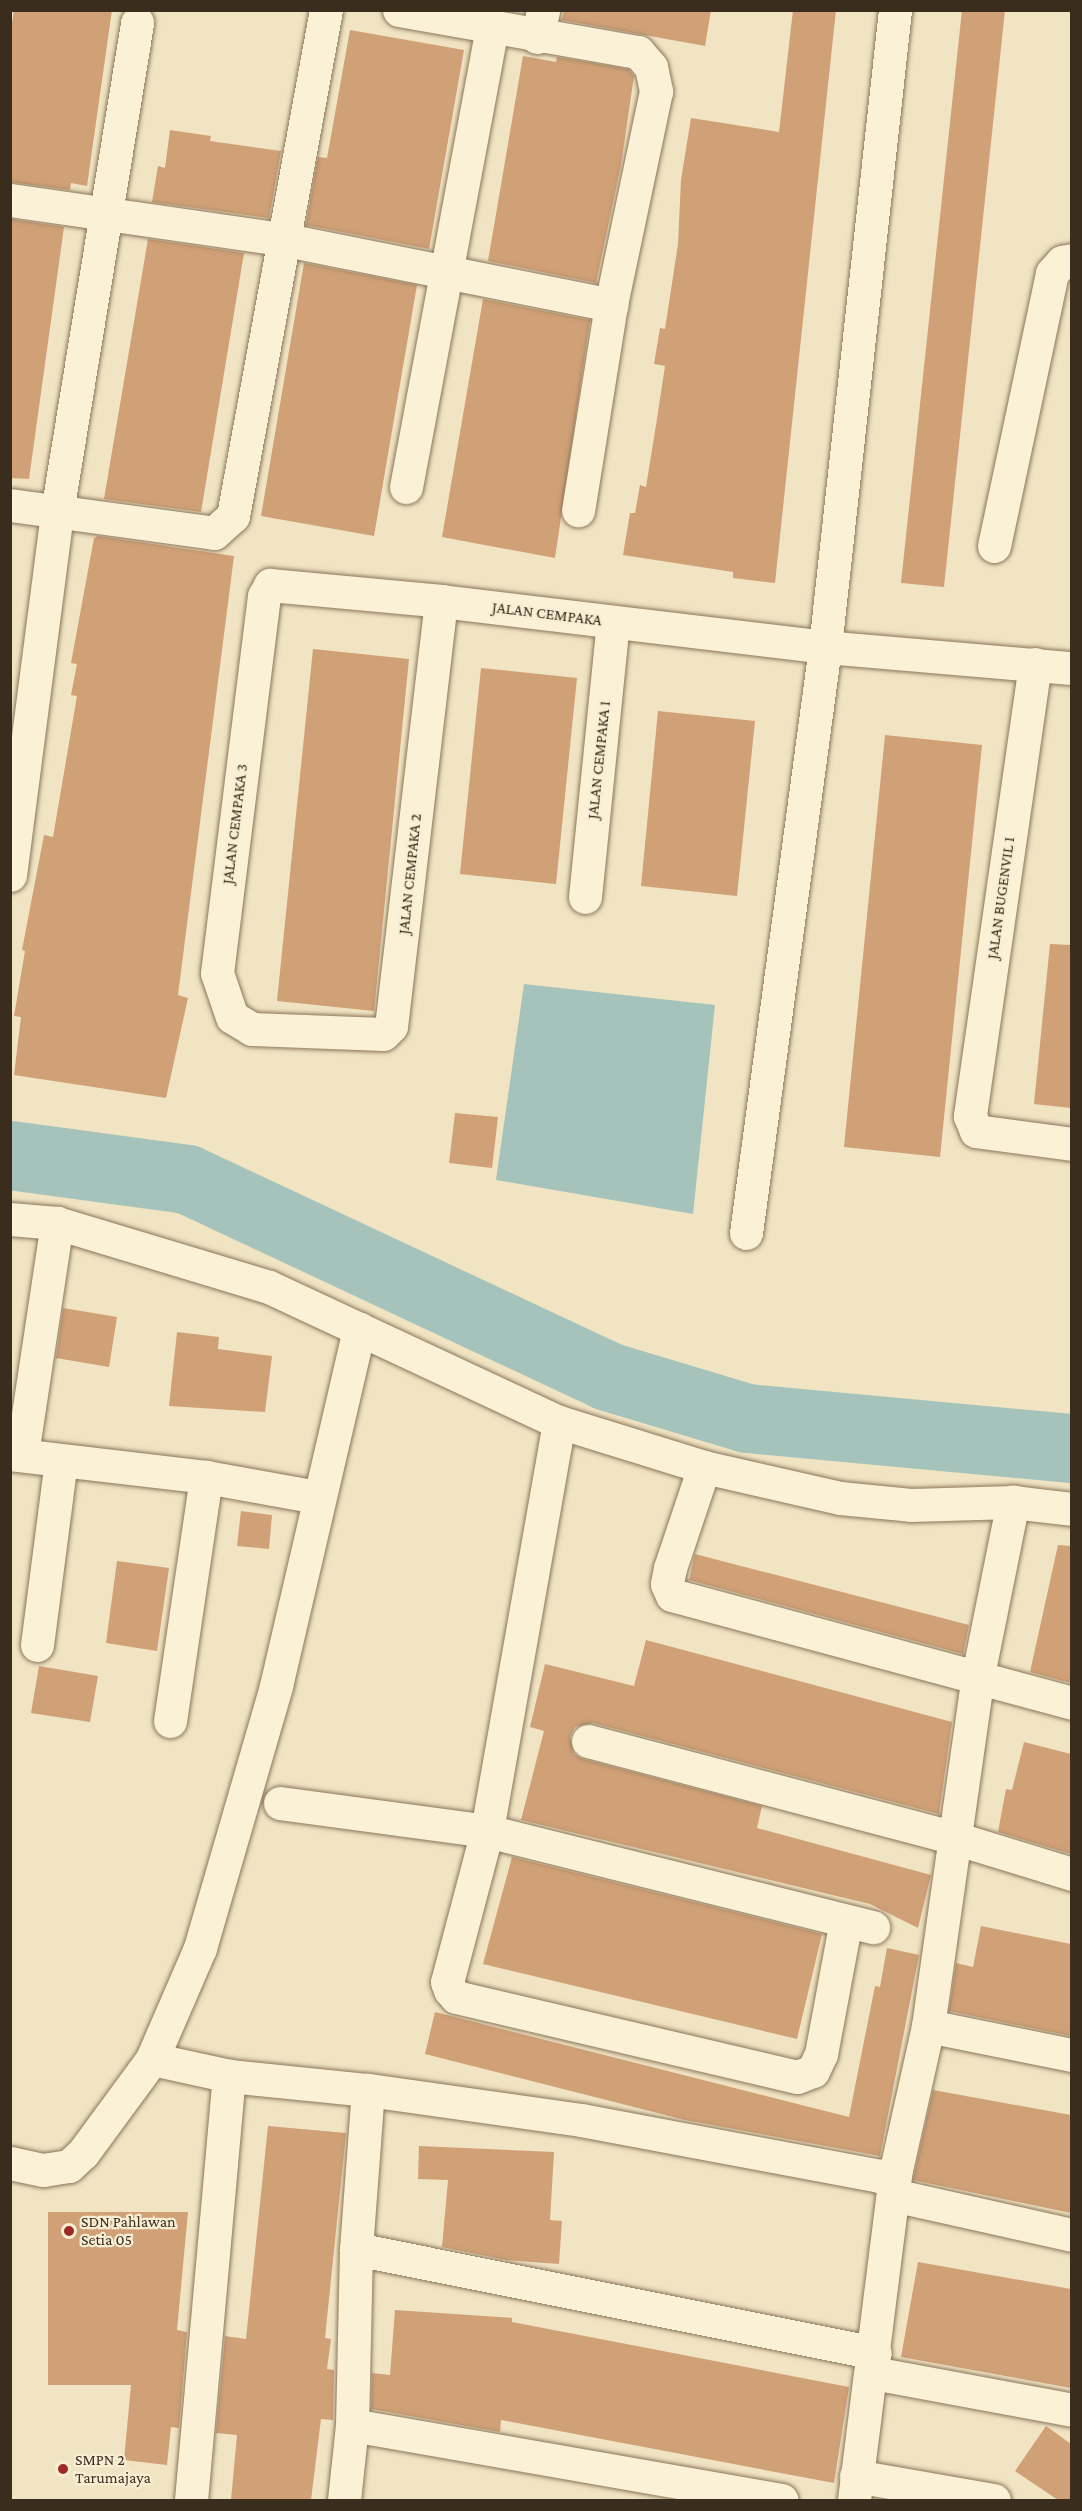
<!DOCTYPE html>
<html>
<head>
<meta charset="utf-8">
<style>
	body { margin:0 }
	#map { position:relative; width:1082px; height:2511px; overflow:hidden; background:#f0e4c3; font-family:"Crimson Pro",serif }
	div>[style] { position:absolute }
	.water>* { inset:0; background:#a5c3bb }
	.river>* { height:69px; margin:-34.5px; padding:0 34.5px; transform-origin:34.5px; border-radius:34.5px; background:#a5c3bb }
	.building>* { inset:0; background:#d0a077 }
	.roads { filter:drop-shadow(0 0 2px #8b7659) drop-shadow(0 0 2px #8b7659) }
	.minor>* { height:33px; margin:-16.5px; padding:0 16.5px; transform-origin:16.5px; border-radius:16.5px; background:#faf1d7 }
	.dots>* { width:16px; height:16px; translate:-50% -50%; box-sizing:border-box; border:3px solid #f7eed3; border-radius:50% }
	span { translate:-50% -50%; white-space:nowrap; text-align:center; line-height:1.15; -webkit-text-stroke:4.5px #f7eed3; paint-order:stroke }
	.street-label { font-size:16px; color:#3b2d1e }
	.poi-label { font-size:16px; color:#3b2d1e }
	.left { translate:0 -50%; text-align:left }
	.frame { position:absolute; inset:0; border:12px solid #3b2d1e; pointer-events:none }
</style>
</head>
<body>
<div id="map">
	<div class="water">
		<div style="clip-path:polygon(524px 984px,715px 1005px,693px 1214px,496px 1180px)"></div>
	</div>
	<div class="river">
		<div style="left:10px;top:1155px;width:179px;rotate:7.7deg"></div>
		<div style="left:187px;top:1179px;width:464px;rotate:25.1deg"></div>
		<div style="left:607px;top:1376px;width:146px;rotate:16.7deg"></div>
		<div style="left:747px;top:1418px;width:326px;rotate:5.3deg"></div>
	</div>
	<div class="building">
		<div style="clip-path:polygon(14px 10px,112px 10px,87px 186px,71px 183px,70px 190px,10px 182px,10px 36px)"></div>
		<div style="clip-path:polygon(564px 10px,711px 10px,705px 46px,562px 20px)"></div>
		<div style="clip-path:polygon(793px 10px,836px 10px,775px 583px,733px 578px,733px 572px,623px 555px,630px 513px,635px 513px,640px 485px,646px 487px,656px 425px,665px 366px,654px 364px,660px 328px,665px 329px,678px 244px,681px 180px,691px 118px,779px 132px)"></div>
		<div style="clip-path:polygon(962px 10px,1005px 10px,944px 587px,901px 583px)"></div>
		<div style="clip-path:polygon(350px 30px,464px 50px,429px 249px,306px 225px,318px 157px,327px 158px)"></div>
		<div style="clip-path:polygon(523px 56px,556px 62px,557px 57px,628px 69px,634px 76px,621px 165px,596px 283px,488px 261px)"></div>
		<div style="clip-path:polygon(170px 130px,211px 136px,210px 141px,281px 151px,269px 218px,152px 202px,158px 166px,165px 168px)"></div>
		<div style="clip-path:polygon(10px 219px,64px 227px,29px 479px,10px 478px)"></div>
		<div style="clip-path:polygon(148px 239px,244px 253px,201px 512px,104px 499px)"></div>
		<div style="clip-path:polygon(304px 263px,417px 285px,374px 536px,261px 516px)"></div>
		<div style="clip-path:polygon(483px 299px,590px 320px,555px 558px,442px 537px)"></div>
		<div style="clip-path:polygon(98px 536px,234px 556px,178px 995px,188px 998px,166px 1098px,14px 1075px,21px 1017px,14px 1016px,25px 951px,22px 950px,44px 835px,53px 837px,77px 696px,71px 695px,77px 664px,71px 663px,94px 538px)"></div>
		<div style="clip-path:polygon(313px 649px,409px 659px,374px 1011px,277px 1001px)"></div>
		<div style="clip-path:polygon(481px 668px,577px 678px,556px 884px,460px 874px)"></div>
		<div style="clip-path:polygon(658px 711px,755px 721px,737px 896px,641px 886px)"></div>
		<div style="clip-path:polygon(885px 735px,982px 745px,940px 1157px,844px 1147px)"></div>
		<div style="clip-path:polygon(1050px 944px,1071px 945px,1071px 1108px,1034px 1104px)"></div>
		<div style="clip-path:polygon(455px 1113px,498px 1117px,492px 1168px,449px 1163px)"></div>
		<div style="clip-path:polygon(63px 1308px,117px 1317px,109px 1367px,56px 1358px)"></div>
		<div style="clip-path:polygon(177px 1332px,219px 1337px,218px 1349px,272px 1356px,265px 1412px,169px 1406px)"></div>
		<div style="clip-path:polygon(241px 1511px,272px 1515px,269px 1549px,237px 1546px)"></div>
		<div style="clip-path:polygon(1058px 1545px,1071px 1546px,1071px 1683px,1030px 1672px)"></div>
		<div style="clip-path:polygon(695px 1554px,969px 1625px,963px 1654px,689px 1580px)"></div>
		<div style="clip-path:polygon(117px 1561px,169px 1568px,157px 1651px,106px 1643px)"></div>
		<div style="clip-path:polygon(646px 1640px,952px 1722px,939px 1814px,593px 1723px,575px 1727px,570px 1737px,574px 1754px,583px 1759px,762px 1806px,757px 1828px,931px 1875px,918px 1928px,870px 1904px,521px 1820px,544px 1731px,530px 1727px,545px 1664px,634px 1686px)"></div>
		<div style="clip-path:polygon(39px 1666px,98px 1676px,90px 1722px,31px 1713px)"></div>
		<div style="clip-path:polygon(1024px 1742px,1071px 1754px,1071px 1854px,998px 1832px,1006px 1789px,1012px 1790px)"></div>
		<div style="clip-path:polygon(512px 1857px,822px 1934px,797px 2039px,483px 1964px)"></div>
		<div style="clip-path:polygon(981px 1926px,1071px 1944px,1071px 2036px,949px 2011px,956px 1963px,973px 1967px)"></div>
		<div style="clip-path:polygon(887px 1948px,919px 1955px,880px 2156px,685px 2120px,425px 2054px,435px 2012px,849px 2117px,875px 1986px,880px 1987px)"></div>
		<div style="clip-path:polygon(933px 2090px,1071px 2115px,1071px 2213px,913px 2180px)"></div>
		<div style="clip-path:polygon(268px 2126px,346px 2133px,325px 2338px,331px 2339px,327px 2369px,334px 2370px,333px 2420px,321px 2419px,311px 2500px,231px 2500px,237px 2435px,216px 2433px,225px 2336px,246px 2339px)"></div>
		<div style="clip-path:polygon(419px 2146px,554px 2152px,550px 2220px,562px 2221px,559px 2264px,506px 2260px,442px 2247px,448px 2180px,418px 2179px)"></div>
		<div style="clip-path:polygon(48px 2212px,188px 2212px,177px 2330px,187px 2332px,179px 2428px,171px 2427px,167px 2465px,124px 2460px,131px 2385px,48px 2385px)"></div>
		<div style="clip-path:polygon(918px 2262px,1071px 2289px,1071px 2388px,901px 2357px)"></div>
		<div style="clip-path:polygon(395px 2310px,512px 2318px,512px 2322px,849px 2387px,834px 2483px,501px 2420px,500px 2432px,371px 2409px,372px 2373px,390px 2375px)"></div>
		<div style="clip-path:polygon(1046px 2426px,1071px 2444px,1071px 2500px,1058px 2500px,1015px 2471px)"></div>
	</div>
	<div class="roads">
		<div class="minor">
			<div style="left:399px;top:10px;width:243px;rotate:10deg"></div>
			<div style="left:638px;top:52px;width:20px;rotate:49deg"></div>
			<div style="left:651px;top:67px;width:25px;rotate:78deg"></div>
			<div style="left:656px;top:91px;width:219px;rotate:101.9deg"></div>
			<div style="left:611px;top:305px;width:208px;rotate:99.1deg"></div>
			<div style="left:537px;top:37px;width:28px;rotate:-77deg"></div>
			<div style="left:10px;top:200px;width:274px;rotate:8.2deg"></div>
			<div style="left:281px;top:239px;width:337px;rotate:11.3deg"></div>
			<div style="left:406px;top:487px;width:467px;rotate:-79.4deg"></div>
			<div style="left:10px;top:505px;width:206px;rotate:7.8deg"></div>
			<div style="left:214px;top:533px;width:25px;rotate:-42deg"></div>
			<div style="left:233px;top:516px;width:514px;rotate:-79.59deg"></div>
			<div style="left:994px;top:546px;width:279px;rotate:-78deg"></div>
			<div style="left:1052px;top:273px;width:15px;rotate:-48deg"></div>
			<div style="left:1062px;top:262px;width:10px;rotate:-11deg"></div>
			<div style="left:441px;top:601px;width:428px;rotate:96.7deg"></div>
			<div style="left:391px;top:1026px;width:11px;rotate:135deg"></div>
			<div style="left:383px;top:1034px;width:131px;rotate:-177.8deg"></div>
			<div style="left:252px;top:1029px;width:23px;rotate:-149deg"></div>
			<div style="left:232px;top:1017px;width:46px;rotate:-108.8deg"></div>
			<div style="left:217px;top:973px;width:380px;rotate:-82.9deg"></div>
			<div style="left:264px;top:596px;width:13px;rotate:-61deg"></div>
			<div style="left:270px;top:585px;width:172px;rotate:5.3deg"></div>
			<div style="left:441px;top:601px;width:387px;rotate:6.8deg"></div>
			<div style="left:825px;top:647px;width:248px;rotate:4.9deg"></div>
			<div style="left:1035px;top:664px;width:457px;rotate:98.2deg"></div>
			<div style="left:970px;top:1116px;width:16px;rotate:68deg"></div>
			<div style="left:976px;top:1131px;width:97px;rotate:7.7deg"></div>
			<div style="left:10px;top:875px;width:366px;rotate:-82.6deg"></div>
			<div style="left:57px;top:512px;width:496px;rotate:-80.7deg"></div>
			<div style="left:585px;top:897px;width:276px;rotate:-84.2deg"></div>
			<div style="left:10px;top:1219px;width:47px;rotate:4.9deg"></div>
			<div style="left:57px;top:1223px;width:221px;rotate:16.8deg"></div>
			<div style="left:269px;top:1287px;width:320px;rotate:25deg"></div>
			<div style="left:559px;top:1422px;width:152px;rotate:17.2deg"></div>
			<div style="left:704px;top:1467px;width:139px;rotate:12.8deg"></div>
			<div style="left:840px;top:1498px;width:71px;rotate:5.6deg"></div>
			<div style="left:911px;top:1505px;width:102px;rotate:-1.7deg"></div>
			<div style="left:1013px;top:1502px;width:59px;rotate:6.8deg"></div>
			<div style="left:746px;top:1233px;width:591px;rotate:-82.32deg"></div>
			<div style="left:825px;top:647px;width:641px;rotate:-83.73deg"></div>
			<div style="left:559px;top:1422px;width:415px;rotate:100deg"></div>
			<div style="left:487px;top:1831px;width:156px;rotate:104.8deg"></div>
			<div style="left:447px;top:1982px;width:9px;rotate:69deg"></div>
			<div style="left:450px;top:1990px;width:9px;rotate:49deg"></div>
			<div style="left:456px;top:1997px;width:350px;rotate:13.2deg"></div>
			<div style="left:797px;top:2077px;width:17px;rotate:-21deg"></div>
			<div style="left:813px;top:2071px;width:19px;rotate:-65deg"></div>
			<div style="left:821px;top:2054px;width:135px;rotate:-79.4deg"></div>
			<div style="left:10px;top:1454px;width:197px;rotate:6.7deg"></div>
			<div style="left:206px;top:1477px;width:113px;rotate:10.2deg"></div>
			<div style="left:22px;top:1454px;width:234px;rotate:-81.4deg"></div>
			<div style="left:704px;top:1467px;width:107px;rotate:108.6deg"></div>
			<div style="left:670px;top:1568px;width:16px;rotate:101deg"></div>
			<div style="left:667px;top:1584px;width:12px;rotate:66deg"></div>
			<div style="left:672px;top:1595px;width:414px;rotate:15.1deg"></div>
			<div style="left:37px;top:1645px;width:186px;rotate:-82.6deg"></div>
			<div style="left:170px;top:1721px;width:247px;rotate:-81.6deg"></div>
			<div style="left:588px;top:1741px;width:380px;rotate:14.8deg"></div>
			<div style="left:955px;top:1838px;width:122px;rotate:17.1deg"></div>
			<div style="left:280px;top:1803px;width:209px;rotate:7.7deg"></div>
			<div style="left:487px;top:1831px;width:398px;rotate:14deg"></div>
			<div style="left:928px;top:2026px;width:147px;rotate:11.4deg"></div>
			<div style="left:152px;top:2059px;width:79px;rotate:12.4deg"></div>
			<div style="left:229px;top:2076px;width:140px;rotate:5.8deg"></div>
			<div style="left:368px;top:2090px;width:215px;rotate:8deg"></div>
			<div style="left:581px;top:2120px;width:303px;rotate:10.6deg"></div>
			<div style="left:879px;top:2176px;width:16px;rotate:-7deg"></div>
			<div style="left:10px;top:2163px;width:34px;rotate:12deg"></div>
			<div style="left:43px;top:2170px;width:26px;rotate:-9deg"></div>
			<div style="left:69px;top:2166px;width:19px;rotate:-43deg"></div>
			<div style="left:83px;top:2153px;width:117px;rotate:-53.7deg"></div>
			<div style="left:152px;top:2059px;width:121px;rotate:-66.6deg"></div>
			<div style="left:200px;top:1948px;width:273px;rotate:-73.8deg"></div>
			<div style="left:276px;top:1686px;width:367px;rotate:-76.9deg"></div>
			<div style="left:893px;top:2195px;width:183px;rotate:12.6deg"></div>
			<div style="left:356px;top:2249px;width:529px;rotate:11.33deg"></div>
			<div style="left:873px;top:2373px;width:202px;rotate:10.5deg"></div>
			<div style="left:352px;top:2425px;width:436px;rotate:9.9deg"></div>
			<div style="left:856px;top:2476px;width:140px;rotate:9.9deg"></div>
			<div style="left:191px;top:2500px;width:426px;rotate:-84.9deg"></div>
			<div style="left:344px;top:2500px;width:75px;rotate:-83.9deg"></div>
			<div style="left:352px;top:2425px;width:176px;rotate:-88.7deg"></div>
			<div style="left:356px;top:2249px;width:159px;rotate:-85.7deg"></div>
			<div style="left:854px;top:2500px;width:329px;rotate:-82.8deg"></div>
			<div style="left:895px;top:2174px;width:152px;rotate:-77.4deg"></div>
			<div style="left:928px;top:2026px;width:355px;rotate:-81.9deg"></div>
			<div style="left:978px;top:1675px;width:177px;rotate:-78.6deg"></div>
		</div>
	</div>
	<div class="dots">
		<div style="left:69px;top:2231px;background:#9d2a26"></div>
		<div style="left:63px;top:2469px;background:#9d2a26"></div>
	</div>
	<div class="street-label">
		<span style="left:547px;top:614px;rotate:7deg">JALAN CEMPAKA</span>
		<span style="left:599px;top:760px;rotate:-84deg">JALAN CEMPAKA 1</span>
		<span style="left:235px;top:824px;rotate:-83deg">JALAN CEMPAKA 3</span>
		<span style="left:410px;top:874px;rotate:-84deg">JALAN CEMPAKA 2</span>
		<span style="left:1001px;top:898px;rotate:-82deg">JALAN BUGENVIL 1</span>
	</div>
	<div class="poi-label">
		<span class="left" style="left:81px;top:2231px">SDN Pahlawan<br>Setia 05</span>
		<span class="left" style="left:75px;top:2469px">SMPN 2<br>Tarumajaya</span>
	</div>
	<div class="frame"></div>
</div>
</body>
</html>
